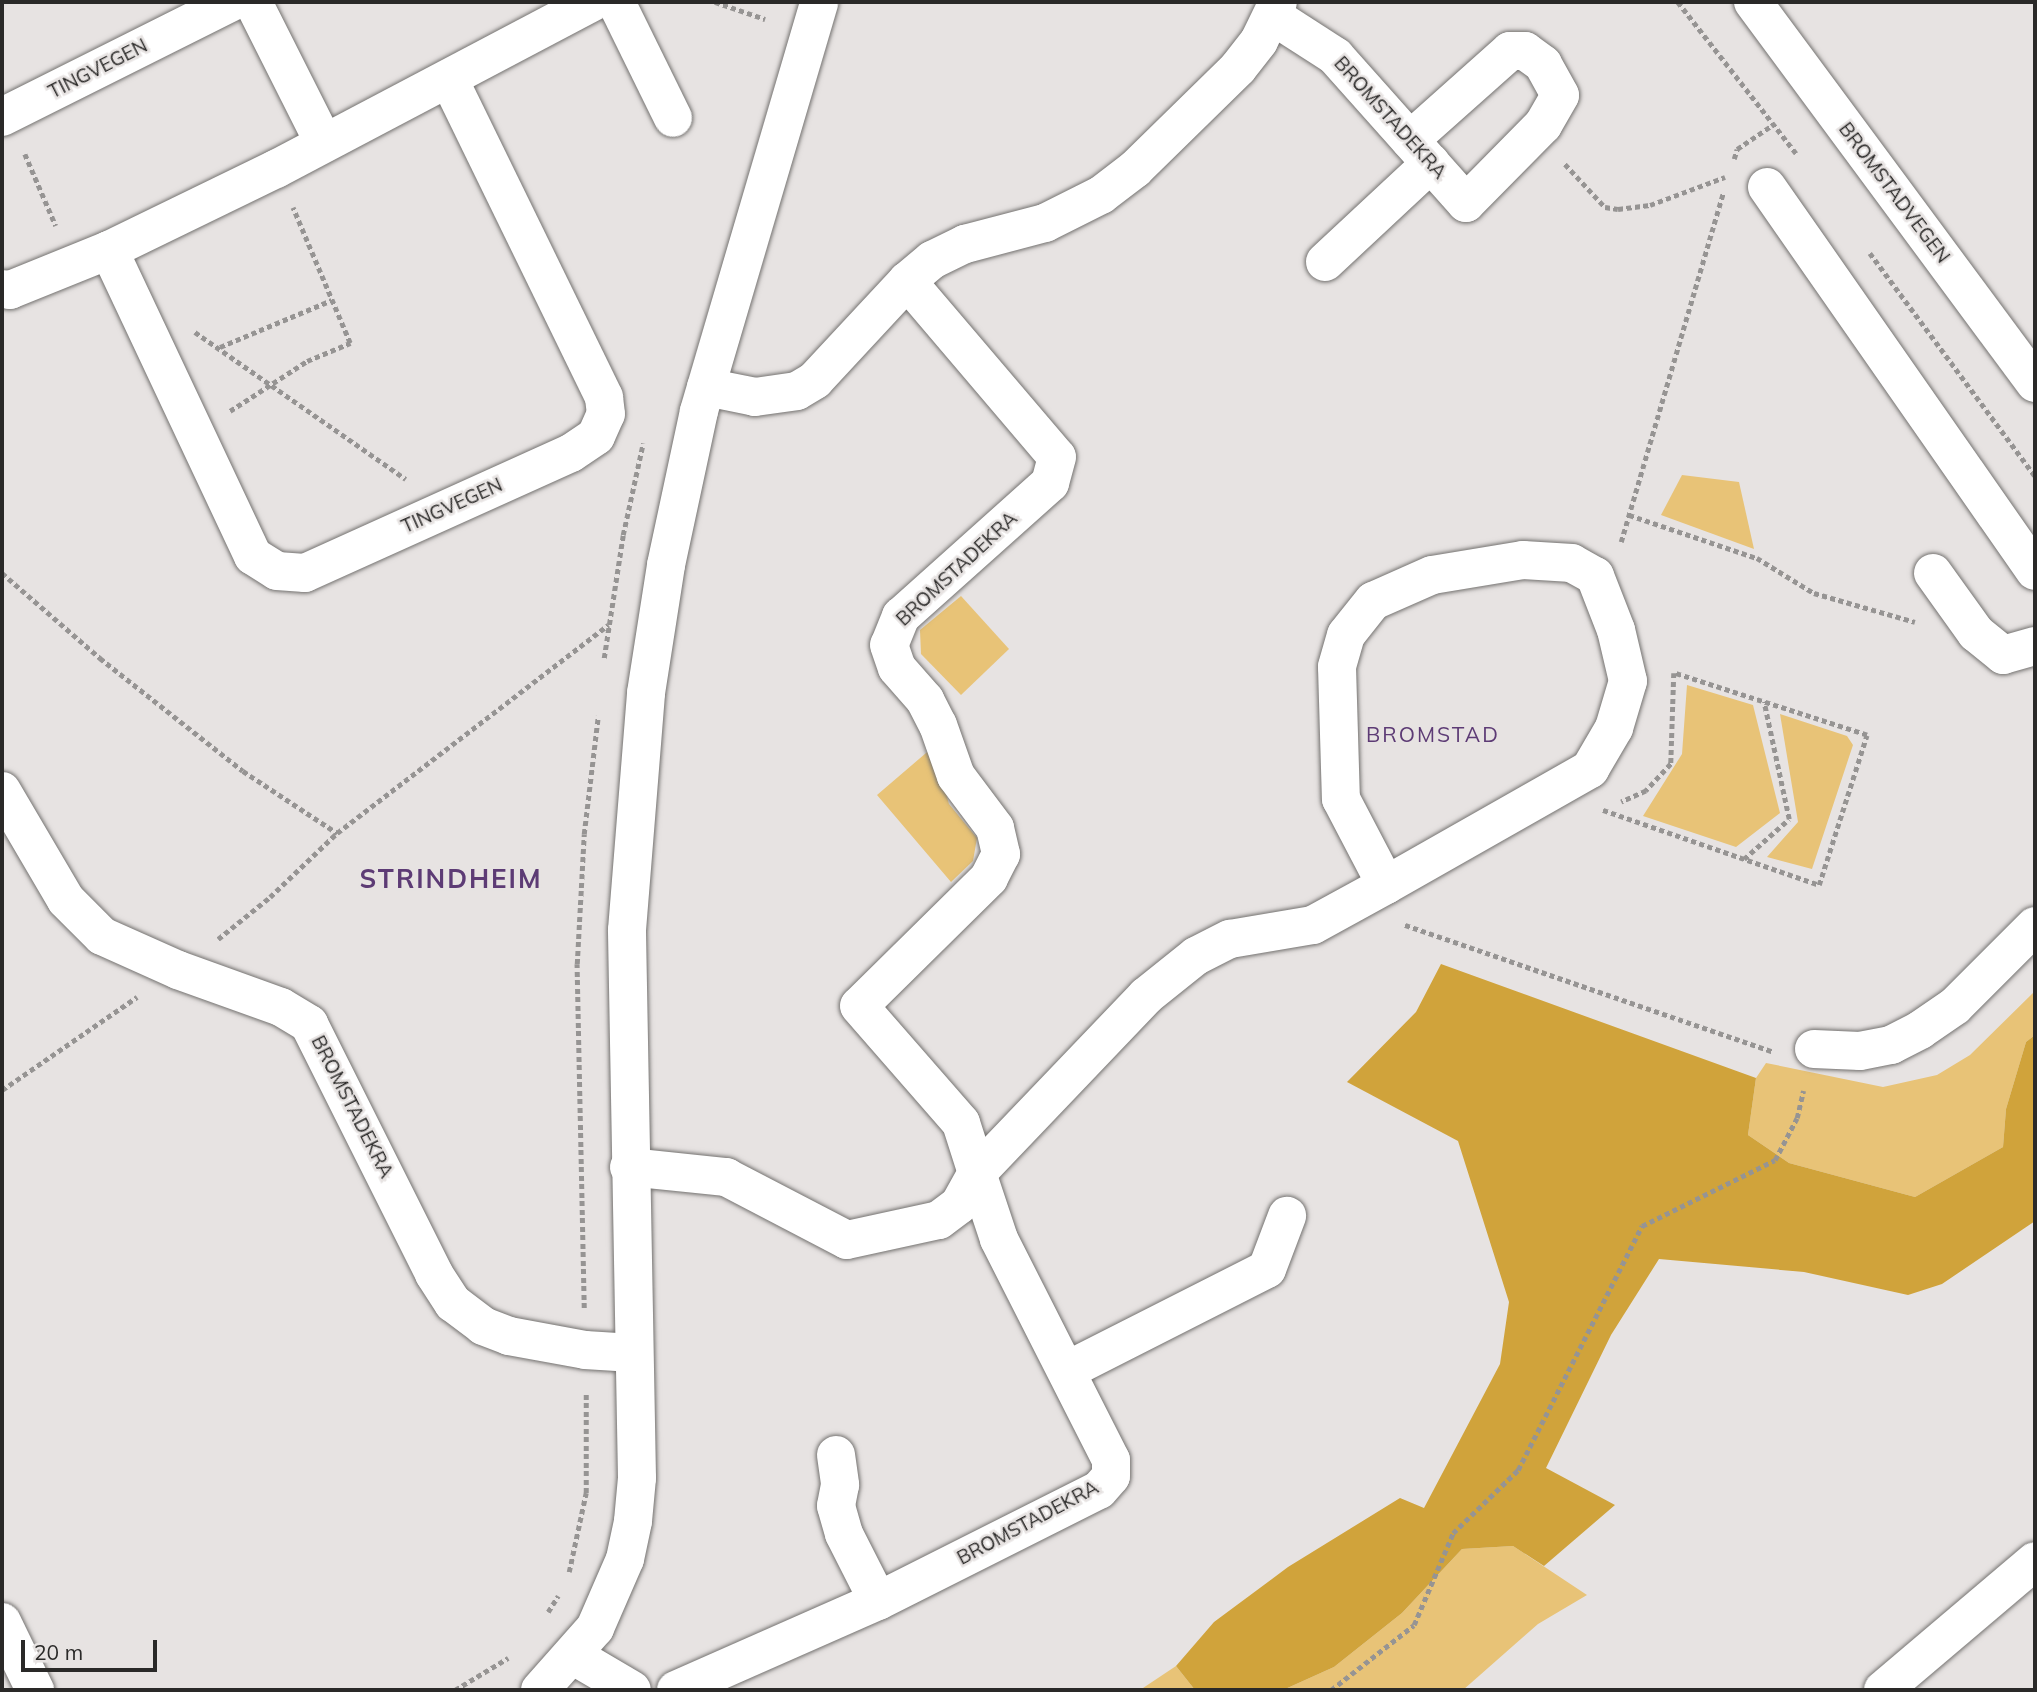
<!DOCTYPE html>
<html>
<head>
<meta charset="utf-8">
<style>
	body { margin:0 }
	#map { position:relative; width:2037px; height:1692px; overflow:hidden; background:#e7e3e2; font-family:Mulish,sans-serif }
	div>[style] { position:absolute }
	.green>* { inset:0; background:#e8c377 }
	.forest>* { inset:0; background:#d0a33b }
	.path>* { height:4.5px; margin-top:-2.25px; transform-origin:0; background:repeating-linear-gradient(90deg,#969493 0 5px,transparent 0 8.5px) }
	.roads { filter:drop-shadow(0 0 2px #747270) drop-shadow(0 0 2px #747270) }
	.minor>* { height:38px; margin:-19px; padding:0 19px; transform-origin:19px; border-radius:19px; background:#fff }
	span { translate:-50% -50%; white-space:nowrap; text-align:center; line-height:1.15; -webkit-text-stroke:5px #e7e3e2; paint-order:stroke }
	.street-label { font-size:19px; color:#2a2928 }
	.neighbourhood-label { font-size:21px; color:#5d3b75; letter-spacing:2px }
	.district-label { font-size:26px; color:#5d3b75; font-weight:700; letter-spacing:2px }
	.frame { position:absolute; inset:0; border:4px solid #2a2928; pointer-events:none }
	.scale { position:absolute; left:21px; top:1640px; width:136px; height:32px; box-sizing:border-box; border:4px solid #2a2928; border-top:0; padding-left:9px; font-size:21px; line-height:24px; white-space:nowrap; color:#2a2928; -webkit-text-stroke:5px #e7e3e2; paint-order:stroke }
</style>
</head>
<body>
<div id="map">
	<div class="green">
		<div style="clip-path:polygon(1682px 475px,1739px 482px,1754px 549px,1661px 515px)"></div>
		<div style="clip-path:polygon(961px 596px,1009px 649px,961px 695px,921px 654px,920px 630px)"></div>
		<div style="clip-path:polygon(1687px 685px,1753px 705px,1780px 813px,1736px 847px,1643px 816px,1682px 754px)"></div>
		<div style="clip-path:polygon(1780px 714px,1847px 736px,1853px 745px,1812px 869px,1767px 857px,1798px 822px)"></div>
		<div style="clip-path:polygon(933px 747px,949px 804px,977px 838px,973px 861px,951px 882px,877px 795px)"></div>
		<div style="clip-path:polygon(2035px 991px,2035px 1035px,2026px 1042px,2006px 1109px,2003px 1147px,1915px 1197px,1789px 1163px,1748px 1135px,1756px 1078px,1766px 1063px,1883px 1087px,1937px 1075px,1970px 1055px)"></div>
		<div style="clip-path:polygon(1513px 1546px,1587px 1595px,1538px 1624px,1463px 1690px,1283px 1690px,1334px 1667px,1402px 1613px,1462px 1549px)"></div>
		<div style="clip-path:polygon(1176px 1666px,1195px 1690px,1140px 1690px)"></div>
	</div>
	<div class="forest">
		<div style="clip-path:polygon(1441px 964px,1756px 1078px,1748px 1135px,1789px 1163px,1915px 1197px,2003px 1147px,2006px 1109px,2026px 1042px,2035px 1035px,2035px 1221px,1942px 1284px,1908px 1295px,1804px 1272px,1659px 1259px,1611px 1335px,1546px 1468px,1615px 1505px,1544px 1566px,1513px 1546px,1462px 1549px,1402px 1613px,1334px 1667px,1283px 1690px,1195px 1690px,1176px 1666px,1214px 1622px,1288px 1567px,1400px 1498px,1424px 1508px,1500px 1364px,1509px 1302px,1458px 1141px,1347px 1082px,1416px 1012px)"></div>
	</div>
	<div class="path">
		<div style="left:715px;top:2px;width:53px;rotate:18.8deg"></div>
		<div style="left:1678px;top:2px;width:192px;rotate:52deg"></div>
		<div style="left:25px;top:154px;width:78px;rotate:66.7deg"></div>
		<div style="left:1734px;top:159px;width:10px;rotate:-73deg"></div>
		<div style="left:1737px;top:149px;width:45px;rotate:-34deg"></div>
		<div style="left:1565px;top:164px;width:59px;rotate:47.1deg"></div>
		<div style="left:1605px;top:207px;width:13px;rotate:9deg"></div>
		<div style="left:1618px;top:209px;width:32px;rotate:-7deg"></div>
		<div style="left:1650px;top:205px;width:80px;rotate:-20.5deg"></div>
		<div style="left:1870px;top:253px;width:277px;rotate:53.5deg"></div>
		<div style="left:195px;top:332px;width:257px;rotate:34.9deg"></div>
		<div style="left:220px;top:347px;width:121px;rotate:-22.8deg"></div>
		<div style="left:230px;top:411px;width:92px;rotate:-33deg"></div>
		<div style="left:307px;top:361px;width:47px;rotate:-22.7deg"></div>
		<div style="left:350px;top:343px;width:147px;rotate:-112.9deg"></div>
		<div style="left:1629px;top:515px;width:135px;rotate:18.6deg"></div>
		<div style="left:1757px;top:558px;width:67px;rotate:31.6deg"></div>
		<div style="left:1814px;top:593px;width:105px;rotate:16deg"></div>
		<div style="left:1621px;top:542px;width:363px;rotate:-73.7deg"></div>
		<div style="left:2px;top:573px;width:130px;rotate:40.9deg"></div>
		<div style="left:100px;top:658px;width:182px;rotate:38.3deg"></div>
		<div style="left:243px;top:771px;width:113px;rotate:33.4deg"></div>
		<div style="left:604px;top:658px;width:124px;rotate:-81.2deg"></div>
		<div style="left:623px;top:535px;width:94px;rotate:-77.7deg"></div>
		<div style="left:1603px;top:810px;width:229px;rotate:19.1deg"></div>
		<div style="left:1819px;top:885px;width:157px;rotate:-72.3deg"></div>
		<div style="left:1867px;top:735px;width:203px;rotate:-162.2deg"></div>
		<div style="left:1674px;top:673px;width:91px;rotate:91.9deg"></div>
		<div style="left:1671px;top:764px;width:37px;rotate:133deg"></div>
		<div style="left:1646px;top:791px;width:27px;rotate:156deg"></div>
		<div style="left:1744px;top:859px;width:60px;rotate:-41.6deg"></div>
		<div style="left:1789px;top:819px;width:120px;rotate:-102.1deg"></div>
		<div style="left:1405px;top:925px;width:390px;rotate:19deg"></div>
		<div style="left:218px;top:939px;width:67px;rotate:-38.9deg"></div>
		<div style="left:270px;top:897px;width:93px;rotate:-43.7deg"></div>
		<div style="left:337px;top:833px;width:342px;rotate:-37.5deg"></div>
		<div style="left:2px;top:1090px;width:164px;rotate:-34.6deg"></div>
		<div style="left:584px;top:1308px;width:344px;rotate:-91.2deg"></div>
		<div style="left:577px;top:964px;width:130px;rotate:-86.9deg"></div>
		<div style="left:584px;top:834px;width:119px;rotate:-83.2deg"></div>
		<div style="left:569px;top:1572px;width:81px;rotate:-77.9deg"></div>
		<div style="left:586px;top:1493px;width:100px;rotate:-90deg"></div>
		<div style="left:548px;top:1612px;width:19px;rotate:-58deg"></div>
		<div style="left:455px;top:1690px;width:62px;rotate:-31.1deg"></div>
		<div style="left:1331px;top:1690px;width:105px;rotate:-38.1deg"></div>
		<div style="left:1414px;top:1625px;width:100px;rotate:-67deg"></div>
		<div style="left:1453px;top:1533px;width:91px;rotate:-44.1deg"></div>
		<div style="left:1518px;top:1470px;width:274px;rotate:-63.1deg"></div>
		<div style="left:1642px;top:1226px;width:148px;rotate:-26.4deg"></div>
		<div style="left:1775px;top:1160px;width:47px;rotate:-62.4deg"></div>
		<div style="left:1797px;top:1118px;width:28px;rotate:-77deg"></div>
	</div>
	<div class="roads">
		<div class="minor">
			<div style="left:253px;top:2px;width:156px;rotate:63.3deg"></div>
			<div style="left:616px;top:2px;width:129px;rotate:63.8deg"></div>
			<div style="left:1753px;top:2px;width:474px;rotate:53.5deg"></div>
			<div style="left:1273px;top:16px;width:74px;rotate:32.8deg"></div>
			<div style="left:1335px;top:56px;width:197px;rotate:48.3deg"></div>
			<div style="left:1466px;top:203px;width:110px;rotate:-45.4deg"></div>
			<div style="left:1543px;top:125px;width:34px;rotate:-60deg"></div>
			<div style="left:1560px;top:95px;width:35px;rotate:-119deg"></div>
			<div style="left:1543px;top:64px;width:22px;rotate:-144deg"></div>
			<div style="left:1525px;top:51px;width:15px;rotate:180deg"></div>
			<div style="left:1510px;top:51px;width:134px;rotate:138.3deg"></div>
			<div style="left:2px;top:117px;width:257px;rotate:-26.6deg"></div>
			<div style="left:1767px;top:187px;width:468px;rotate:55.1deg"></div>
			<div style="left:109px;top:250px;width:338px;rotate:64.8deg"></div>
			<div style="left:253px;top:556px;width:28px;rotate:32deg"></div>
			<div style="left:277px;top:571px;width:28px;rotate:4deg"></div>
			<div style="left:305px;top:573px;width:292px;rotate:-24.3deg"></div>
			<div style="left:571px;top:453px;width:30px;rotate:-34deg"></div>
			<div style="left:596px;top:436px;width:24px;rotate:-66deg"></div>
			<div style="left:606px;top:414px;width:17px;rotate:-97deg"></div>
			<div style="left:604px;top:397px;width:354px;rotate:-116deg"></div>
			<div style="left:1325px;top:262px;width:145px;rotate:-43deg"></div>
			<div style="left:907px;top:281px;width:231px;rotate:49.6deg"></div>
			<div style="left:1057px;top:457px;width:27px;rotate:105deg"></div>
			<div style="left:1050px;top:483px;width:200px;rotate:138.2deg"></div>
			<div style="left:901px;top:616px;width:31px;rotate:112deg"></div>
			<div style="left:889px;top:645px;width:24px;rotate:71deg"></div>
			<div style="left:897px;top:668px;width:43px;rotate:48.8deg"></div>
			<div style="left:925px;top:700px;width:28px;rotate:63deg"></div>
			<div style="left:938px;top:725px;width:54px;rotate:70.6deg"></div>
			<div style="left:956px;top:776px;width:65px;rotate:53.1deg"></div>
			<div style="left:995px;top:828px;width:27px;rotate:77deg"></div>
			<div style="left:1001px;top:854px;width:27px;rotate:117deg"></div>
			<div style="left:989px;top:878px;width:182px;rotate:135.4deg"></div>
			<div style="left:859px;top:1006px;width:155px;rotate:48.9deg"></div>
			<div style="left:961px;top:1123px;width:52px;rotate:72.3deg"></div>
			<div style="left:977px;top:1173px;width:245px;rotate:-46.3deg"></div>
			<div style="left:1146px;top:996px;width:64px;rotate:-38.7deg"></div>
			<div style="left:1196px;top:956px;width:38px;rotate:-27deg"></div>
			<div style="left:1230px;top:939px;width:84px;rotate:-9.6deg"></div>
			<div style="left:1313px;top:925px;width:83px;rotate:-28.7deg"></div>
			<div style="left:1386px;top:885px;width:235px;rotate:-29.6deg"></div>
			<div style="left:1590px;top:769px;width:48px;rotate:-59.7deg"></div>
			<div style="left:1614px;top:728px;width:49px;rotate:-73.4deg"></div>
			<div style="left:1628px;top:681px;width:52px;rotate:-103.2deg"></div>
			<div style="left:1616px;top:630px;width:58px;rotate:-111.3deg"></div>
			<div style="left:1595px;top:576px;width:26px;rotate:-151deg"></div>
			<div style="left:1572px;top:563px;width:49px;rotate:-176.5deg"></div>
			<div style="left:1523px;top:560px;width:92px;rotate:170.6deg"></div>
			<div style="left:1432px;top:575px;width:64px;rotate:156.2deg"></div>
			<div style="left:1373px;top:601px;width:43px;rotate:128.5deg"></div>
			<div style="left:1346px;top:635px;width:33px;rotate:106deg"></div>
			<div style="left:1337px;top:667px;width:132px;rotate:88.3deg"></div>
			<div style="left:1341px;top:799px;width:97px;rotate:62.4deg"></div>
			<div style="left:2px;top:289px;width:8px;rotate:7deg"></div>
			<div style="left:10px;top:290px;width:107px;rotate:-22deg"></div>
			<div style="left:109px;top:250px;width:186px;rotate:-25.9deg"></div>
			<div style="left:276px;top:169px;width:358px;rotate:-27.8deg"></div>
			<div style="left:706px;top:387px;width:50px;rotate:11.5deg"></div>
			<div style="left:755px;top:397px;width:42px;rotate:-8.1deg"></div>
			<div style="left:797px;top:391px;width:21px;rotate:-31deg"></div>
			<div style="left:815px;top:380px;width:135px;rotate:-47.1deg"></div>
			<div style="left:907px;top:281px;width:33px;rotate:-40deg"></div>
			<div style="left:932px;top:260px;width:37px;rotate:-26deg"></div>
			<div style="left:965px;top:244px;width:83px;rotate:-14.7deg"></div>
			<div style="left:1045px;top:223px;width:63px;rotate:-26.6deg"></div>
			<div style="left:1101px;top:195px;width:43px;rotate:-37.4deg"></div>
			<div style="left:1135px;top:169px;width:144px;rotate:-44.4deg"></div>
			<div style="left:1238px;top:68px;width:34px;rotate:-52deg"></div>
			<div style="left:1259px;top:41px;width:43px;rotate:-64deg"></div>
			<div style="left:1933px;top:573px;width:74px;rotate:54.4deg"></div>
			<div style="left:1976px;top:633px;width:35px;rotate:39deg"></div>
			<div style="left:2003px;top:655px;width:33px;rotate:-16deg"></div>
			<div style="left:2px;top:791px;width:126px;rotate:59.6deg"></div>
			<div style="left:66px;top:900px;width:51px;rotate:45deg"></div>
			<div style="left:102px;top:936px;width:83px;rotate:24.1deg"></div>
			<div style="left:178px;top:970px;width:109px;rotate:19.8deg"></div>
			<div style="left:281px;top:1007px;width:33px;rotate:31deg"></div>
			<div style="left:309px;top:1024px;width:280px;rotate:63.4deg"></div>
			<div style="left:434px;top:1274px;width:35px;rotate:57deg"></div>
			<div style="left:453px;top:1303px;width:38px;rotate:37deg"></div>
			<div style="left:483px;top:1326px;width:28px;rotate:21deg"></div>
			<div style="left:509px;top:1336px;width:77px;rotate:10.4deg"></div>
			<div style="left:585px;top:1350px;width:48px;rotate:3.6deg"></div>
			<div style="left:1814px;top:1049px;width:46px;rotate:2.5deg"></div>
			<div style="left:1860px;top:1051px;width:32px;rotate:-11deg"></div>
			<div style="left:1891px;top:1045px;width:33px;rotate:-27deg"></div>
			<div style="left:1920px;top:1030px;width:42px;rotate:-34.4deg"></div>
			<div style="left:1955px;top:1006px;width:113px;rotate:-45deg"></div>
			<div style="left:629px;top:1167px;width:98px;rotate:5.9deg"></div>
			<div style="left:726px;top:1177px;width:136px;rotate:27.5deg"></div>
			<div style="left:847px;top:1240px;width:94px;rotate:-12.3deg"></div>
			<div style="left:939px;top:1220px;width:25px;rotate:-37deg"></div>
			<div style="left:959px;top:1205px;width:37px;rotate:-61deg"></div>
			<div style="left:1068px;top:1370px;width:223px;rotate:-26.9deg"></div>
			<div style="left:1267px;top:1269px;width:57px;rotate:-69.3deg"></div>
			<div style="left:836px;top:1455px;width:30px;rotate:82deg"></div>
			<div style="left:840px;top:1485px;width:21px;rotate:101deg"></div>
			<div style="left:836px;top:1506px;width:29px;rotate:74deg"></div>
			<div style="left:844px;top:1534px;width:75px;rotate:63.1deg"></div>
			<div style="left:2px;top:1622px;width:76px;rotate:64.1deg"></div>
			<div style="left:574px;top:1656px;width:67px;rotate:30.4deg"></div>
			<div style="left:540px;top:1690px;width:83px;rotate:-48.4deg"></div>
			<div style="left:595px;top:1628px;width:75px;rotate:-66.5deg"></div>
			<div style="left:625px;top:1559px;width:39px;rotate:-78deg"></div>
			<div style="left:633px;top:1521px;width:43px;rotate:-84.7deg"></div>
			<div style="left:637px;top:1478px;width:548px;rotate:-91.05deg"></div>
			<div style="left:627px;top:930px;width:238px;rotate:-85.4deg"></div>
			<div style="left:646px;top:693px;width:130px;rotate:-81.1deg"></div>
			<div style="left:666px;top:565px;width:157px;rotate:-77.9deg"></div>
			<div style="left:699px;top:411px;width:426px;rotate:-73.6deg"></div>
			<div style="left:676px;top:1690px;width:221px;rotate:-23.8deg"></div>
			<div style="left:878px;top:1601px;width:247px;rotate:-26.7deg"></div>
			<div style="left:1099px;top:1490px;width:18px;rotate:-49deg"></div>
			<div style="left:1111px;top:1476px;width:16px;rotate:-90deg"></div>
			<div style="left:1111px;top:1460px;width:248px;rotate:-116.9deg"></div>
			<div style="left:999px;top:1239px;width:70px;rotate:-108.4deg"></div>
			<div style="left:1883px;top:1690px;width:199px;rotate:-40.3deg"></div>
		</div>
	</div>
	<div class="street-label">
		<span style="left:98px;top:69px;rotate:-27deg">TINGVEGEN</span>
		<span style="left:1390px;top:118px;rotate:48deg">BROMSTADEKRA</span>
		<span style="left:1894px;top:193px;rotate:53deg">BROMSTADVEGEN</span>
		<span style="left:452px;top:506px;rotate:-24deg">TINGVEGEN</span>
		<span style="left:957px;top:569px;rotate:-43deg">BROMSTADEKRA</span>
		<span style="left:352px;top:1107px;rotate:63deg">BROMSTADEKRA</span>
		<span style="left:1028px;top:1523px;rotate:-28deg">BROMSTADEKRA</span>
	</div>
	<div class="neighbourhood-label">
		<span style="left:1433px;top:734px">BROMSTAD</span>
	</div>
	<div class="district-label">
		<span style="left:451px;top:879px">STRINDHEIM</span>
	</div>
	<div class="frame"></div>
	<div class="scale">20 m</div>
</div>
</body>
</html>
